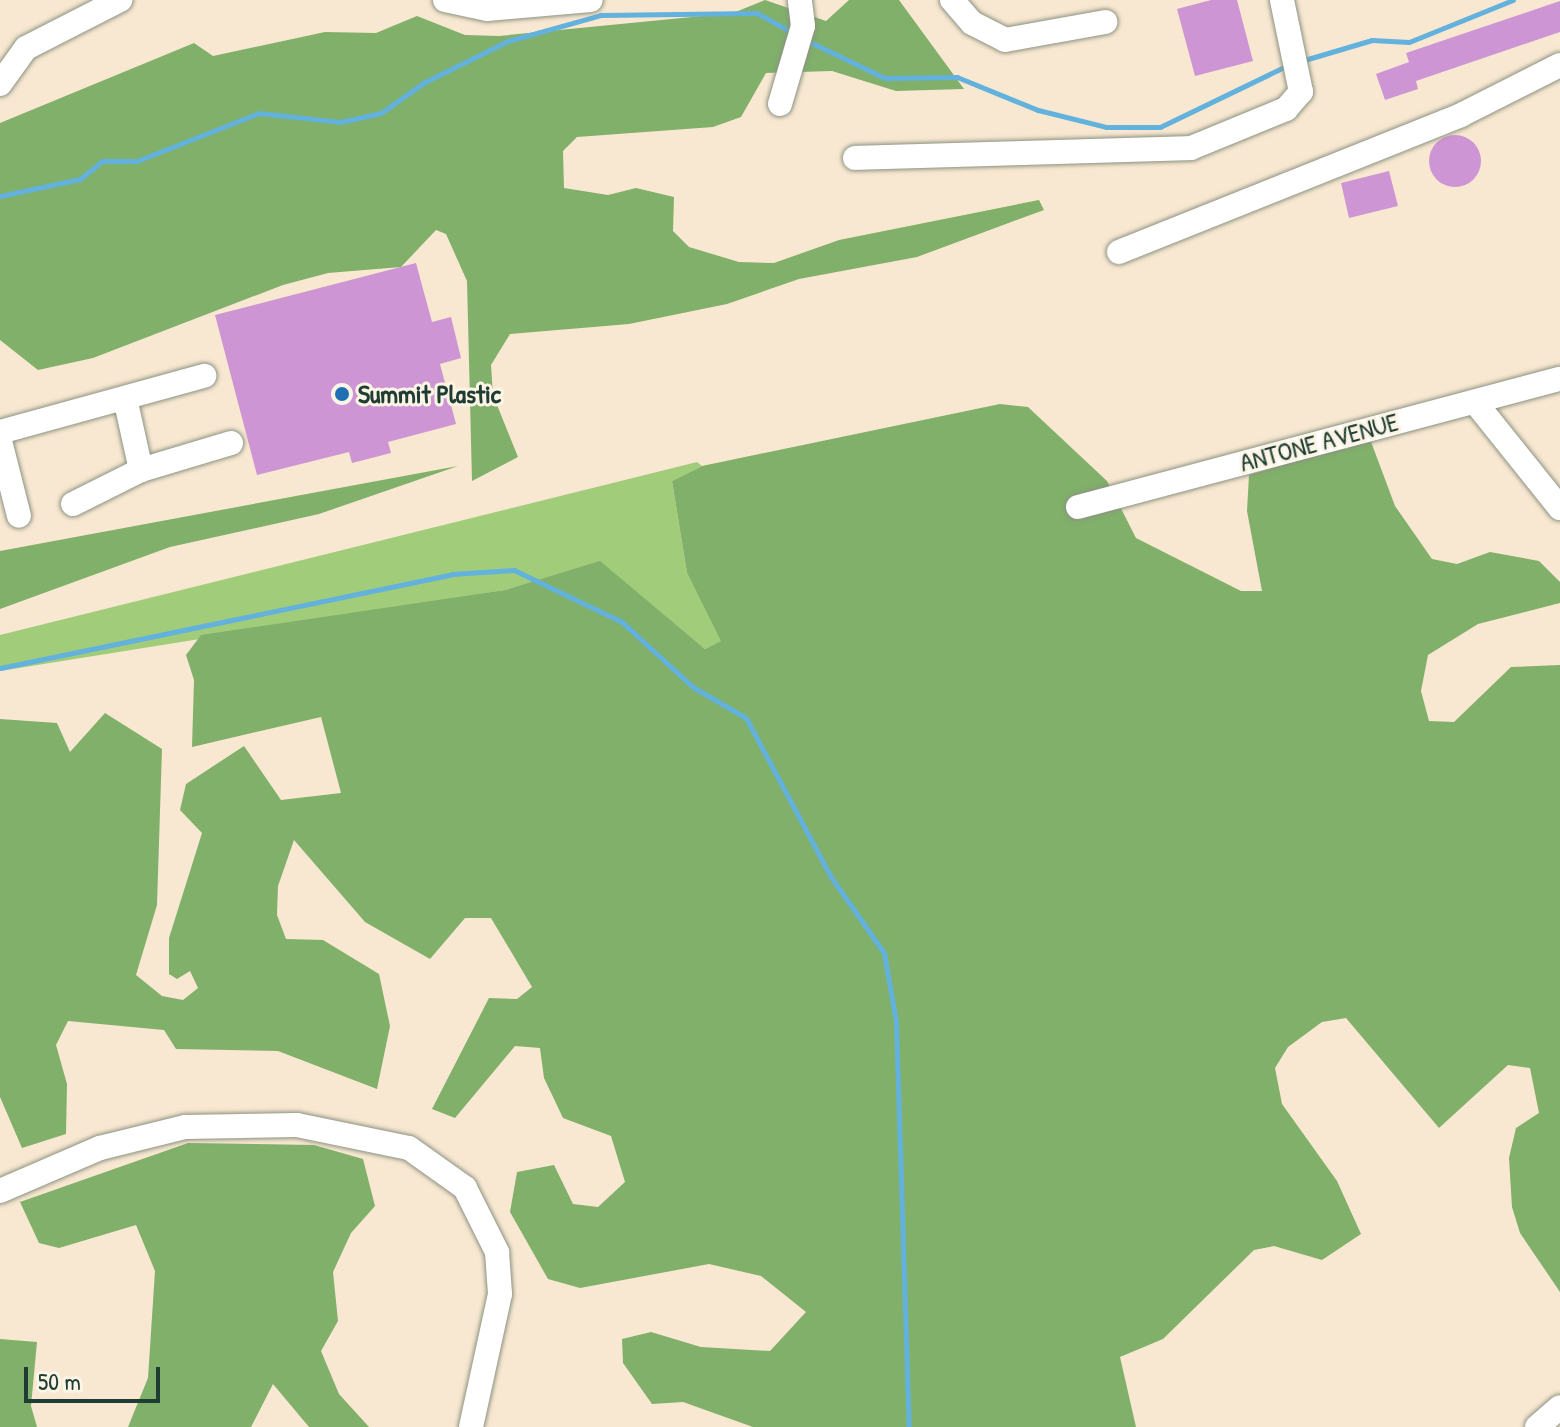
<!DOCTYPE html>
<html>
<head>
<meta charset="utf-8">
<style>
	body { margin:0 }
	#map { position:relative; width:1560px; height:1427px; overflow:hidden; background:#f8e8d1; font-family:"Patrick Hand",sans-serif }
	div>[style] { position:absolute }
	.green>* { inset:0; background:#a1cd7a }
	.forest>* { inset:0; background:#80b06a }
	.stream>* { height:5px; margin:-2.5px; padding:0 2.5px; transform-origin:2.5px; border-radius:2.5px; background:#63b1dd }
	.building>* { inset:0; background:#ce95d4 }
	.round { border-radius:50% }
	.roads { filter:drop-shadow(0 0 2px #8c9282) drop-shadow(0 0 2px #8c9282) }
	.minor>* { height:24px; margin:-12px; padding:0 12px; transform-origin:12px; border-radius:12px; background:#fff }
	.dots>* { width:22px; height:22px; translate:-50% -50%; box-sizing:border-box; border:4px solid #fcf5e5; border-radius:50% }
	span { translate:-50% -50%; white-space:nowrap; text-align:center; line-height:1.15; -webkit-text-stroke:6px #fcf5e5; paint-order:stroke }
	.poi-label { font-size:26px; color:#1f3d34; font-weight:700 }
	.left { translate:0 -50%; text-align:left }
	.street-label { font-size:26px; color:#1f3d34 }
	.scale { position:absolute; left:24px; top:1367px; width:136px; height:36px; box-sizing:border-box; border:4px solid #1f3d34; border-top:0; padding-left:10px; font-size:24px; line-height:28px; white-space:nowrap; color:#1f3d34; -webkit-text-stroke:6px #fcf5e5; paint-order:stroke }
</style>
</head>
<body>
<div id="map">
	<div class="green">
		<div style="clip-path:polygon(697px 462px,702px 466px,672px 481px,687px 573px,722px 641px,705px 649px,600px 562px,505px 590px,0 671px,0 635px)"></div>
	</div>
	<div class="forest">
		<div style="clip-path:polygon(765px 0,826px 21px,849px 0,899px 0,964px 89px,896px 91px,832px 71px,766px 73px,741px 117px,713px 127px,577px 137px,563px 151px,564px 188px,608px 195px,636px 188px,674px 197px,673px 231px,689px 247px,739px 262px,774px 263px,839px 240px,1039px 200px,1044px 210px,917px 257px,799px 279px,727px 304px,629px 324px,510px 334px,491px 365px,493px 395px,518px 457px,472px 481px,467px 281px,446px 234px,436px 230px,401px 267px,328px 273px,283px 285px,93px 358px,38px 370px,0 340px,0 123px,194px 43px,213px 56px,325px 32px,376px 33px,417px 16px,465px 35px,499px 36px,733px 13px)"></div>
		<div style="clip-path:polygon(1000px 404px,1028px 407px,1107px 481px,1136px 538px,1241px 591px,1262px 591px,1247px 511px,1249px 475px,1370px 439px,1395px 506px,1432px 559px,1457px 564px,1490px 552px,1539px 561px,1560px 582px,1560px 603px,1478px 624px,1428px 655px,1421px 691px,1429px 721px,1454px 722px,1511px 667px,1560px 665px,1560px 1292px,1520px 1233px,1512px 1207px,1509px 1158px,1516px 1128px,1539px 1113px,1530px 1068px,1508px 1065px,1439px 1128px,1346px 1018px,1322px 1022px,1288px 1047px,1275px 1068px,1282px 1104px,1337px 1181px,1361px 1234px,1322px 1260px,1274px 1246px,1254px 1250px,1163px 1339px,1120px 1357px,1136px 1427px,753px 1427px,683px 1402px,652px 1404px,623px 1363px,622px 1339px,651px 1332px,701px 1347px,770px 1351px,806px 1312px,761px 1276px,709px 1264px,580px 1288px,548px 1279px,510px 1212px,517px 1172px,554px 1165px,573px 1204px,598px 1207px,625px 1182px,611px 1136px,563px 1118px,544px 1078px,540px 1048px,515px 1046px,455px 1118px,432px 1109px,489px 998px,517px 999px,532px 987px,491px 918px,465px 918px,430px 959px,365px 922px,294px 840px,278px 886px,277px 915px,286px 939px,323px 940px,379px 974px,390px 1026px,377px 1089px,278px 1051px,176px 1049px,164px 1030px,68px 1021px,56px 1045px,67px 1084px,66px 1134px,22px 1148px,0 1097px,0 719px,57px 723px,70px 752px,105px 713px,162px 749px,157px 905px,136px 975px,162px 996px,183px 1000px,198px 988px,190px 971px,177px 979px,169px 974px,169px 938px,202px 833px,180px 810px,186px 784px,244px 746px,281px 800px,341px 793px,321px 717px,192px 747px,194px 680px,186px 655px,201px 635px,505px 590px,600px 561px,705px 649px,721px 641px,687px 573px,672px 481px,702px 466px)"></div>
		<div style="clip-path:polygon(458px 466px,319px 514px,170px 547px,0 609px,0 551px)"></div>
		<div style="clip-path:polygon(188px 1143px,314px 1145px,363px 1159px,375px 1206px,351px 1233px,333px 1272px,338px 1321px,321px 1351px,339px 1394px,369px 1427px,309px 1427px,273px 1384px,251px 1427px,128px 1427px,148px 1378px,155px 1271px,136px 1225px,59px 1248px,39px 1243px,20px 1202px)"></div>
		<div style="clip-path:polygon(0 1339px,37px 1342px,31px 1406px,37px 1427px,0 1427px)"></div>
	</div>
	<div class="stream">
		<div style="left:806px;top:40px;width:88px;rotate:25.7deg"></div>
		<div style="left:885px;top:78px;width:72px;rotate:-0.8deg"></div>
		<div style="left:957px;top:77px;width:87px;rotate:22.2deg"></div>
		<div style="left:1038px;top:110px;width:70px;rotate:14deg"></div>
		<div style="left:1106px;top:127px;width:54px"></div>
		<div style="left:1160px;top:127px;width:142px;rotate:-25.8deg"></div>
		<div style="left:1301px;top:61px;width:74px;rotate:-16.5deg"></div>
		<div style="left:1372px;top:40px;width:37px;rotate:3deg"></div>
		<div style="left:1409px;top:42px;width:112px;rotate:-22deg"></div>
		<div style="left:0;top:196px;width:82px;rotate:-12deg"></div>
		<div style="left:80px;top:179px;width:28px;rotate:-39deg"></div>
		<div style="left:102px;top:161px;width:35px"></div>
		<div style="left:137px;top:161px;width:131px;rotate:-21.5deg"></div>
		<div style="left:259px;top:113px;width:81px;rotate:6.3deg"></div>
		<div style="left:340px;top:122px;width:42px;rotate:-12.4deg"></div>
		<div style="left:381px;top:113px;width:54px;rotate:-35.2deg"></div>
		<div style="left:425px;top:82px;width:93px;rotate:-26.3deg"></div>
		<div style="left:508px;top:41px;width:97px;rotate:-15.6deg"></div>
		<div style="left:601px;top:15px;width:156px;rotate:-0.7deg"></div>
		<div style="left:757px;top:13px;width:41px;rotate:29.1deg"></div>
		<div style="left:0;top:668px;width:462px;rotate:-11.7deg"></div>
		<div style="left:452px;top:574px;width:62px;rotate:-3.7deg"></div>
		<div style="left:514px;top:570px;width:120px;rotate:25.7deg"></div>
		<div style="left:622px;top:622px;width:96px;rotate:42.5deg"></div>
		<div style="left:693px;top:687px;width:61px;rotate:30.3deg"></div>
		<div style="left:746px;top:718px;width:180px;rotate:61.9deg"></div>
		<div style="left:831px;top:877px;width:93px;rotate:55.1deg"></div>
		<div style="left:884px;top:953px;width:70px;rotate:80.1deg"></div>
		<div style="left:896px;top:1022px;width:405px;rotate:88.2deg"></div>
	</div>
	<div class="building">
		<div style="clip-path:polygon(1211px 0,1237px 0,1253px 61px,1195px 76px,1177px 9px)"></div>
		<div style="clip-path:polygon(1560px 1px,1560px 32px,1416px 81px,1418px 89px,1385px 100px,1376px 74px,1409px 62px,1406px 53px)"></div>
		<div class="round" style="left:1429px;top:135px;width:52px;height:52px"></div>
		<div style="clip-path:polygon(1389px 171px,1398px 206px,1349px 218px,1341px 183px)"></div>
		<div style="clip-path:polygon(416px 263px,432px 322px,451px 317px,461px 358px,440px 364px,456px 424px,388px 442px,391px 453px,352px 463px,349px 452px,257px 475px,215px 315px)"></div>
	</div>
	<div class="roads">
		<div class="minor">
			<div style="left:445px;top:0;width:43px;rotate:12.1deg"></div>
			<div style="left:487px;top:9px;width:104px;rotate:-4.9deg"></div>
			<div style="left:952px;top:0;width:30px;rotate:49deg"></div>
			<div style="left:972px;top:23px;width:37px;rotate:27deg"></div>
			<div style="left:1005px;top:40px;width:102px;rotate:-10.2deg"></div>
			<div style="left:0;top:84px;width:44px;rotate:-54.2deg"></div>
			<div style="left:26px;top:48px;width:106px;rotate:-27.1deg"></div>
			<div style="left:780px;top:104px;width:81px;rotate:-73.6deg"></div>
			<div style="left:803px;top:26px;width:26px;rotate:-97deg"></div>
			<div style="left:855px;top:158px;width:336px;rotate:-1.7deg"></div>
			<div style="left:1191px;top:148px;width:103px;rotate:-22.3deg"></div>
			<div style="left:1286px;top:109px;width:23px;rotate:-49deg"></div>
			<div style="left:1301px;top:92px;width:94px;rotate:-101.7deg"></div>
			<div style="left:1119px;top:252px;width:368px;rotate:-21.8deg"></div>
			<div style="left:1461px;top:115px;width:111px;rotate:-26.8deg"></div>
			<div style="left:125px;top:398px;width:74px;rotate:77.5deg"></div>
			<div style="left:1475px;top:402px;width:136px;rotate:51.3deg"></div>
			<div style="left:0;top:432px;width:212px;rotate:-15.4deg"></div>
			<div style="left:0;top:441px;width:77px;rotate:75.8deg"></div>
			<div style="left:73px;top:504px;width:76px;rotate:-26.6deg"></div>
			<div style="left:141px;top:470px;width:94px;rotate:-16.7deg"></div>
			<div style="left:1078px;top:507px;width:499px;rotate:-14.9deg"></div>
			<div style="left:0;top:1191px;width:109px;rotate:-23.3deg"></div>
			<div style="left:100px;top:1148px;width:88px;rotate:-13.9deg"></div>
			<div style="left:185px;top:1127px;width:112px;rotate:-1deg"></div>
			<div style="left:297px;top:1125px;width:114px;rotate:11.6deg"></div>
			<div style="left:409px;top:1148px;width:69px;rotate:35.5deg"></div>
			<div style="left:465px;top:1188px;width:72px;rotate:63.4deg"></div>
			<div style="left:497px;top:1252px;width:42px;rotate:85.9deg"></div>
			<div style="left:500px;top:1294px;width:136px;rotate:102.3deg"></div>
			<div style="left:1537px;top:1427px;width:30px;rotate:-41deg"></div>
		</div>
	</div>
	<div class="dots">
		<div style="left:342px;top:394px;background:#1f6fb2"></div>
	</div>
	<div class="poi-label">
		<span class="left" style="left:358px;top:394px">Summit Plastic</span>
	</div>
	<div class="street-label">
		<span style="left:1319px;top:442px;rotate:-15deg">ANTONE AVENUE</span>
	</div>
	<div class="scale">50 m</div>
</div>
</body>
</html>
